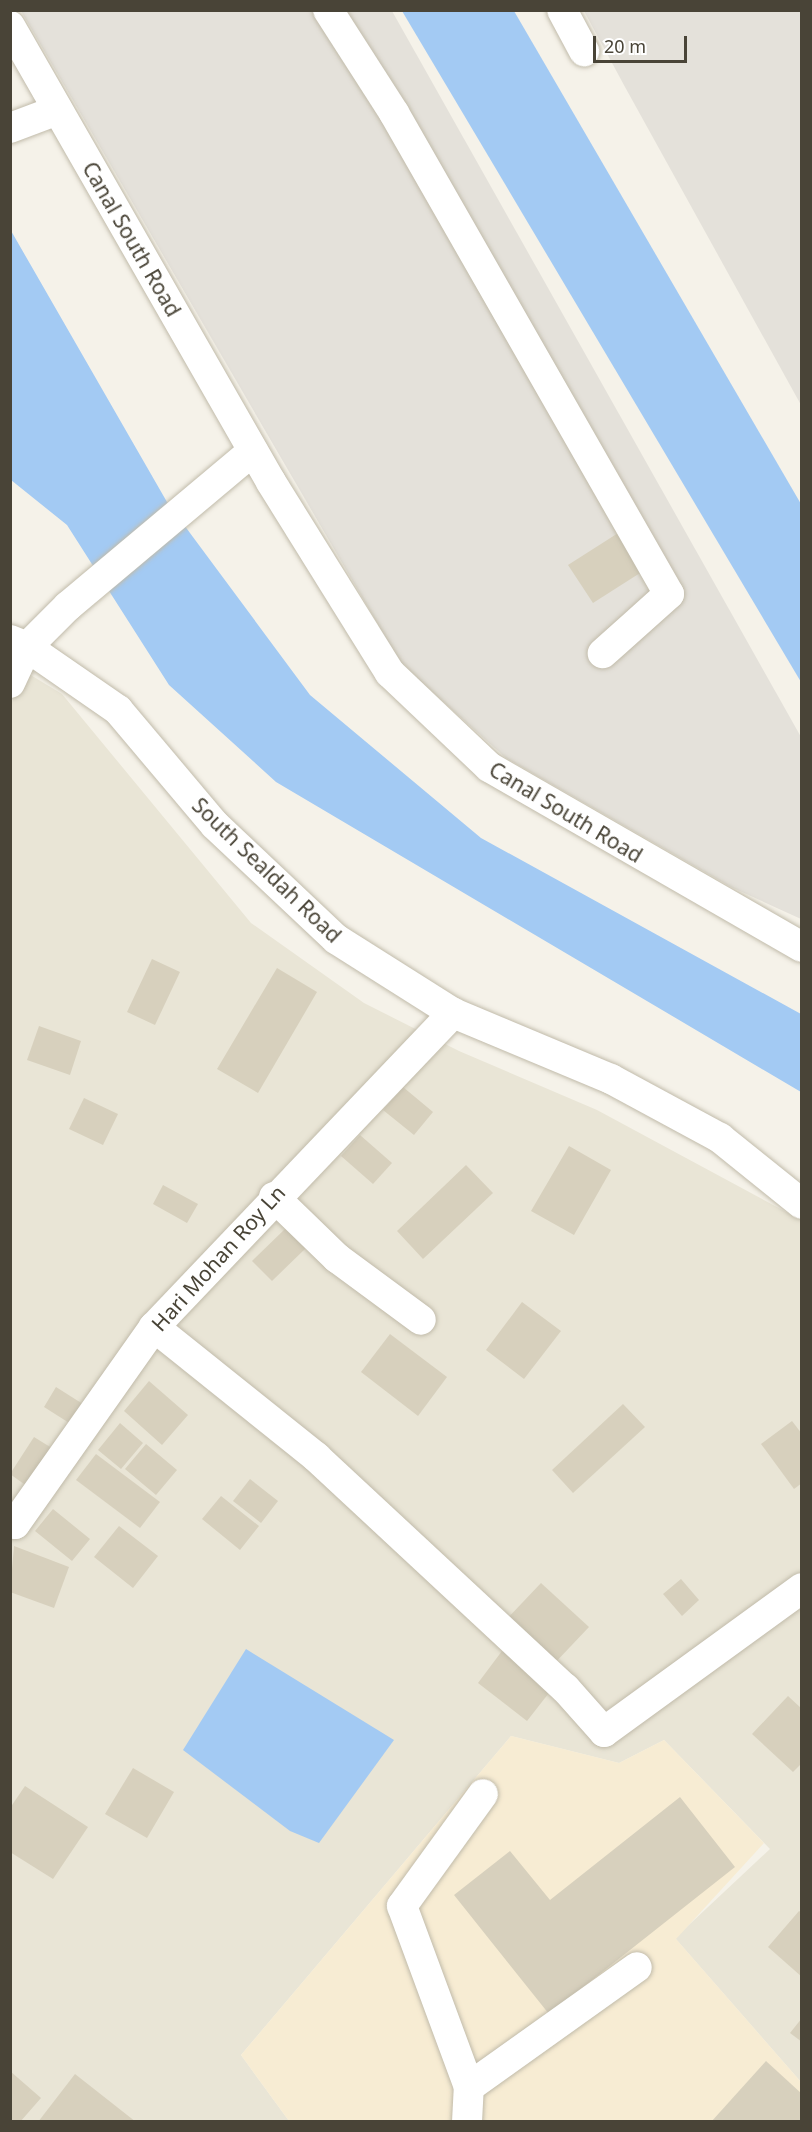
<!DOCTYPE html>
<html>
<head>
<meta charset="utf-8">
<style>
	body { margin:0 }
	#map { position:relative; width:812px; height:2132px; overflow:hidden; background:#f5f2e9; font-family:"Noto Sans",sans-serif }
	div>[style] { position:absolute }
	.residential>* { inset:0; background:#e9e5d6 }
	.commercial>* { inset:0; background:#f7ecd3 }
	.industrial>* { inset:0; background:#e4e1da }
	.water>* { inset:0; background:#a3caf3 }
	.building>* { inset:0; background:#d7d0bd }
	.roads { filter:drop-shadow(0 0 2px #c1bbaa) drop-shadow(0 0 2px #c1bbaa) }
	.minor>* { height:30px; margin:-15px; padding:0 15px; transform-origin:15px; border-radius:15px; background:#fff }
	span { translate:-50% -50%; white-space:nowrap; text-align:center; line-height:1.15; -webkit-text-stroke:5px #fff; paint-order:stroke }
	.street-label { font-size:21px; color:#494437 }
	.frame { position:absolute; inset:0; border:12px solid #494437; pointer-events:none }
	.scale { position:absolute; left:593px; top:36px; width:94px; height:27px; box-sizing:border-box; border:3px solid #494437; border-top:0; padding-left:8px; font-size:18px; line-height:21px; white-space:nowrap; color:#494437; -webkit-text-stroke:4px #fff; paint-order:stroke }
</style>
</head>
<body>
<div id="map">
	<div class="residential">
		<div style="clip-path:polygon(24px 671px,62px 694px,251px 923px,364px 1003px,459px 1051px,597px 1110px,801px 1220px,801px 2082px,675px 1938px,770px 1849px,664px 1740px,619px 1763px,511px 1736px,241px 2055px,289px 2121px,11px 2121px,10px 707px)"></div>
	</div>
	<div class="commercial">
		<div style="clip-path:polygon(511px 1736px,619px 1763px,664px 1740px,764px 1843px,676px 1939px,801px 2082px,801px 2121px,289px 2121px,241px 2055px)"></div>
	</div>
	<div class="industrial">
		<div style="clip-path:polygon(21px 11px,392px 11px,801px 737px,801px 919px,731px 887px,506px 758px,401px 664px)"></div>
		<div style="clip-path:polygon(584px 11px,801px 11px,801px 405px,625px 87px)"></div>
	</div>
	<div class="water">
		<div style="clip-path:polygon(402px 11px,514px 11px,801px 504px,801px 682px)"></div>
		<div style="clip-path:polygon(10px 229px,167px 502px,310px 695px,481px 838px,801px 1014px,801px 1092px,276px 782px,169px 685px,67px 525px,11px 480px)"></div>
		<div style="clip-path:polygon(246px 1649px,394px 1740px,319px 1843px,290px 1831px,183px 1750px)"></div>
	</div>
	<div class="building">
		<div style="clip-path:polygon(626px 528px,651px 566px,593px 603px,568px 565px)"></div>
		<div style="clip-path:polygon(152px 959px,180px 972px,155px 1025px,127px 1012px)"></div>
		<div style="clip-path:polygon(277px 968px,317px 992px,258px 1093px,217px 1069px)"></div>
		<div style="clip-path:polygon(39px 1026px,81px 1041px,70px 1075px,27px 1060px)"></div>
		<div style="clip-path:polygon(403px 1087px,433px 1112px,414px 1135px,383px 1110px)"></div>
		<div style="clip-path:polygon(84px 1098px,118px 1114px,103px 1145px,69px 1129px)"></div>
		<div style="clip-path:polygon(360px 1135px,392px 1163px,373px 1184px,341px 1156px)"></div>
		<div style="clip-path:polygon(569px 1146px,611px 1170px,574px 1235px,531px 1211px)"></div>
		<div style="clip-path:polygon(466px 1165px,493px 1193px,423px 1259px,397px 1231px)"></div>
		<div style="clip-path:polygon(163px 1185px,198px 1204px,187px 1223px,153px 1204px)"></div>
		<div style="clip-path:polygon(287px 1227px,307px 1247px,272px 1281px,252px 1261px)"></div>
		<div style="clip-path:polygon(522px 1302px,561px 1331px,524px 1379px,486px 1350px)"></div>
		<div style="clip-path:polygon(390px 1334px,447px 1377px,418px 1416px,361px 1372px)"></div>
		<div style="clip-path:polygon(149px 1381px,188px 1415px,162px 1445px,124px 1411px)"></div>
		<div style="clip-path:polygon(56px 1387px,86px 1406px,74px 1426px,44px 1407px)"></div>
		<div style="clip-path:polygon(623px 1404px,645px 1427px,573px 1493px,552px 1470px)"></div>
		<div style="clip-path:polygon(792px 1421px,802px 1434px,802px 1483px,794px 1489px,761px 1444px)"></div>
		<div style="clip-path:polygon(120px 1423px,143px 1443px,121px 1469px,98px 1450px)"></div>
		<div style="clip-path:polygon(34px 1437px,55px 1450px,31px 1489px,10px 1474px)"></div>
		<div style="clip-path:polygon(146px 1444px,177px 1470px,156px 1495px,125px 1469px)"></div>
		<div style="clip-path:polygon(96px 1454px,160px 1502px,140px 1528px,76px 1480px)"></div>
		<div style="clip-path:polygon(250px 1479px,278px 1501px,261px 1523px,233px 1501px)"></div>
		<div style="clip-path:polygon(221px 1496px,259px 1526px,240px 1550px,202px 1519px)"></div>
		<div style="clip-path:polygon(53px 1509px,90px 1539px,72px 1561px,35px 1531px)"></div>
		<div style="clip-path:polygon(119px 1526px,158px 1556px,133px 1588px,94px 1557px)"></div>
		<div style="clip-path:polygon(14px 1546px,69px 1567px,54px 1608px,10px 1592px)"></div>
		<div style="clip-path:polygon(681px 1579px,699px 1600px,682px 1616px,663px 1594px)"></div>
		<div style="clip-path:polygon(541px 1583px,589px 1627px,552px 1666px,504px 1622px)"></div>
		<div style="clip-path:polygon(502px 1651px,552px 1689px,527px 1721px,478px 1683px)"></div>
		<div style="clip-path:polygon(788px 1696px,802px 1709px,802px 1763px,793px 1772px,752px 1734px)"></div>
		<div style="clip-path:polygon(133px 1768px,174px 1792px,147px 1838px,105px 1814px)"></div>
		<div style="clip-path:polygon(25px 1786px,88px 1827px,53px 1879px,10px 1852px,10px 1808px)"></div>
		<div style="clip-path:polygon(680px 1797px,735px 1867px,549px 2014px,454px 1895px,510px 1851px,550px 1900px)"></div>
		<div style="clip-path:polygon(799px 1911px,802px 1913px,802px 1977px,768px 1947px)"></div>
		<div style="clip-path:polygon(802px 2018px,802px 2042px,790px 2033px)"></div>
		<div style="clip-path:polygon(766px 2061px,802px 2094px,802px 2122px,711px 2122px)"></div>
		<div style="clip-path:polygon(10px 2071px,41px 2098px,20px 2122px,10px 2122px)"></div>
		<div style="clip-path:polygon(75px 2074px,136px 2122px,38px 2122px)"></div>
	</div>
	<div class="roads">
		<div class="minor">
			<div style="left:328px;top:10px;width:122px;rotate:57.3deg"></div>
			<div style="left:394px;top:113px;width:554px;rotate:60.24deg"></div>
			<div style="left:669px;top:594px;width:89px;rotate:138.2deg"></div>
			<div style="left:562px;top:10px;width:47px;rotate:61.8deg"></div>
			<div style="left:10px;top:26px;width:525px;rotate:60.21deg"></div>
			<div style="left:271px;top:482px;width:225px;rotate:58.1deg"></div>
			<div style="left:390px;top:673px;width:137px;rotate:43.5deg"></div>
			<div style="left:489px;top:767px;width:361px;rotate:29.9deg"></div>
			<div style="left:10px;top:128px;width:51px;rotate:-20.6deg"></div>
			<div style="left:10px;top:640px;width:18px;rotate:22deg"></div>
			<div style="left:27px;top:647px;width:111px;rotate:34.7deg"></div>
			<div style="left:118px;top:710px;width:150px;rotate:49.9deg"></div>
			<div style="left:215px;top:825px;width:166px;rotate:43.3deg"></div>
			<div style="left:336px;top:939px;width:138px;rotate:32.3deg"></div>
			<div style="left:453px;top:1013px;width:171px;rotate:22.7deg"></div>
			<div style="left:611px;top:1079px;width:124px;rotate:28.4deg"></div>
			<div style="left:720px;top:1138px;width:105px;rotate:38.8deg"></div>
			<div style="left:10px;top:683px;width:40px;rotate:-65deg"></div>
			<div style="left:27px;top:647px;width:58px;rotate:-45deg"></div>
			<div style="left:68px;top:606px;width:241px;rotate:-40deg"></div>
			<div style="left:274px;top:1197px;width:88px;rotate:44.1deg"></div>
			<div style="left:337px;top:1258px;width:104px;rotate:36.4deg"></div>
			<div style="left:154px;top:1327px;width:208px;rotate:38.7deg"></div>
			<div style="left:316px;top:1457px;width:340px;rotate:42.9deg"></div>
			<div style="left:565px;top:1688px;width:59px;rotate:48.4deg"></div>
			<div style="left:604px;top:1732px;width:245px;rotate:-36deg"></div>
			<div style="left:10px;top:1523px;width:5px;rotate:11deg"></div>
			<div style="left:15px;top:1524px;width:241px;rotate:-54.8deg"></div>
			<div style="left:154px;top:1327px;width:434px;rotate:-46.4deg"></div>
			<div style="left:469px;top:2087px;width:206px;rotate:-35.5deg"></div>
			<div style="left:467px;top:2122px;width:35px;rotate:-87deg"></div>
			<div style="left:469px;top:2087px;width:193px;rotate:-110.3deg"></div>
			<div style="left:402px;top:1906px;width:138px;rotate:-54.1deg"></div>
		</div>
	</div>
	<div class="street-label">
		<span style="left:132px;top:239px;rotate:60deg">Canal South Road</span>
		<span style="left:566px;top:812px;rotate:31deg">Canal South Road</span>
		<span style="left:267px;top:870px;rotate:44deg">South Sealdah Road</span>
		<span style="left:218px;top:1258px;rotate:-48deg">Hari Mohan Roy Ln</span>
	</div>
	<div class="frame"></div>
	<div class="scale">20 m</div>
</div>
</body>
</html>
